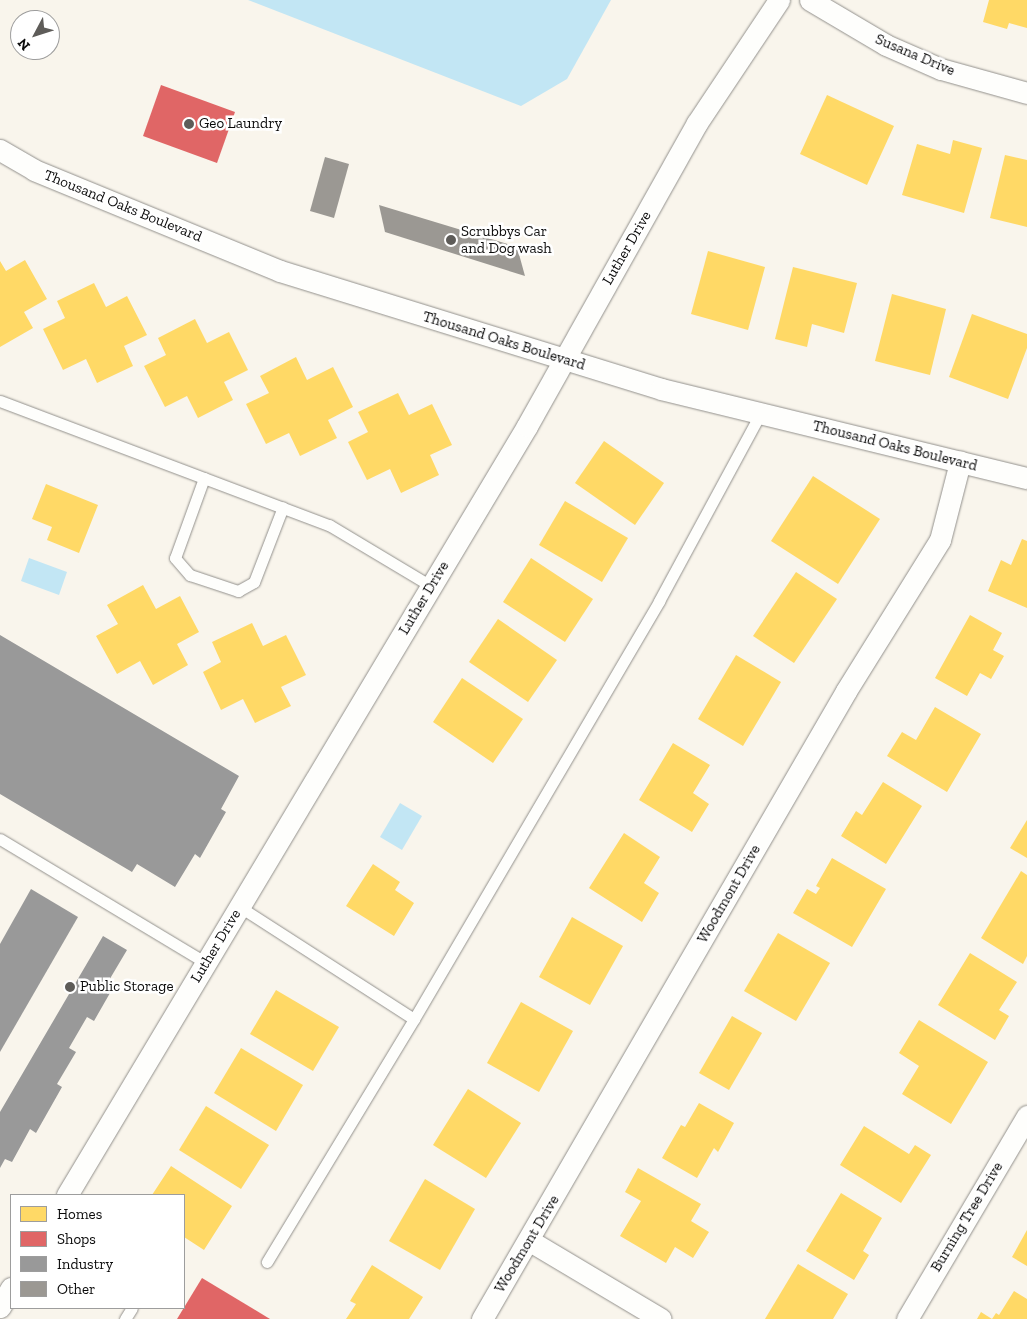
<!DOCTYPE html>
<html>
<head>
<meta charset="utf-8">
<style>
	body { margin:0 }
	#map { position:relative; width:1027px; height:1319px; overflow:hidden; background:#f9f5ec; font-family:"Zilla Slab",serif }
	div>[style] { position:absolute }
	.water>* { inset:0; background:#c2e6f4 }
	.homes>* { inset:0; background:#ffd966 }
	.shops>* { inset:0; background:#e06666 }
	.industry>* { inset:0; background:#999 }
	.building>* { inset:0; background:#9b9893 }
	.roads { filter:drop-shadow(0 0 1px #92908c) drop-shadow(0 0 1px #92908c) }
	.lane>* { height:11px; margin:-5.5px; padding:0 5.5px; transform-origin:5.5px; border-radius:5.5px; background:#fefefc }
	.street>* { height:21px; margin:-10.5px; padding:0 10.5px; transform-origin:10.5px; border-radius:10.5px; background:#fefefc }
	.dots>* { width:14px; height:14px; translate:-50% -50%; box-sizing:border-box; border:2px solid #fff; border-radius:50% }
	span { translate:-50% -50%; white-space:nowrap; text-align:center; line-height:1.15; -webkit-text-stroke:5px #fff; paint-order:stroke }
	.street-label { font-size:15px; color:#0a0a0a }
	.poi-label { font-size:15px; color:#0a0a0a }
	.left { translate:0 -50%; text-align:left }
	.legend { position:absolute; left:10px; top:1194px; width:175px; height:115px; box-sizing:border-box; background:#fff; border:1px solid #9d9d9d; margin:0; padding:6px 9px; list-style:none; font-size:15px; color:#0a0a0a }
	.legend li { display:flex; align-items:center; gap:10px; height:25px }
	.legend b { width:25px; border:1px solid #9d9d9d }
	.north { position:absolute; left:10px; top:10px; width:50px; height:50px; box-sizing:border-box; background:#fff; border:1px solid #9d9d9d; border-radius:50%; rotate:230deg; font-size:14px; font-weight:700; line-height:20px; text-align:center; color:#0a0a0a }
	.north::after { content:''; display:block; margin:auto; width:18px; height:22px; background:#5e5c59; clip-path:polygon(50% 0,100% 100%,50% 72%,0 100%) }
</style>
</head>
<body>
<div id="map">
	<div class="water">
		<div style="clip-path:polygon(248px 0,611px 0,567px 79px,521px 106px)"></div>
		<div style="clip-path:polygon(29px 558px,67px 572px,59px 595px,21px 581px)"></div>
		<div style="clip-path:polygon(400px 803px,422px 816px,402px 850px,380px 837px)"></div>
	</div>
	<div class="homes">
		<div style="clip-path:polygon(989px 0,1027px 0,1027px 28px,1009px 23px,1007px 29px,983px 22px)"></div>
		<div style="clip-path:polygon(827px 95px,894px 126px,867px 185px,800px 154px)"></div>
		<div style="clip-path:polygon(953px 140px,982px 148px,964px 213px,902px 195px,917px 144px,950px 154px)"></div>
		<div style="clip-path:polygon(1005px 155px,1027px 160px,1027px 227px,990px 218px)"></div>
		<div style="clip-path:polygon(708px 251px,765px 267px,748px 330px,691px 314px)"></div>
		<div style="clip-path:polygon(25px 260px,47px 299px,24px 312px,33px 328px,0 347px,0 261px,6px 271px)"></div>
		<div style="clip-path:polygon(793px 267px,857px 283px,844px 333px,812px 324px,807px 347px,775px 339px)"></div>
		<div style="clip-path:polygon(94px 283px,106px 307px,127px 296px,147px 335px,124px 346px,133px 366px,97px 383px,86px 359px,63px 370px,43px 329px,65px 318px,57px 301px)"></div>
		<div style="clip-path:polygon(892px 294px,946px 309px,930px 375px,875px 361px)"></div>
		<div style="clip-path:polygon(972px 314px,1027px 334px,1027px 348px,1008px 399px,949px 377px)"></div>
		<div style="clip-path:polygon(195px 319px,207px 343px,229px 332px,248px 370px,224px 382px,233px 400px,198px 418px,187px 396px,165px 407px,144px 366px,166px 355px,158px 338px)"></div>
		<div style="clip-path:polygon(296px 357px,307px 380px,333px 367px,353px 407px,328px 420px,337px 438px,300px 456px,289px 433px,266px 444px,246px 404px,269px 393px,260px 376px)"></div>
		<div style="clip-path:polygon(398px 393px,409px 415px,432px 404px,452px 445px,430px 455px,439px 475px,401px 493px,390px 469px,367px 480px,348px 442px,368px 432px,358px 412px)"></div>
		<div style="clip-path:polygon(604px 441px,664px 483px,635px 525px,575px 483px)"></div>
		<div style="clip-path:polygon(813px 476px,880px 519px,838px 584px,771px 541px)"></div>
		<div style="clip-path:polygon(46px 484px,98px 505px,79px 553px,47px 540px,52px 527px,32px 519px)"></div>
		<div style="clip-path:polygon(565px 501px,628px 538px,602px 582px,539px 545px)"></div>
		<div style="clip-path:polygon(1022px 539px,1027px 541px,1027px 608px,988px 591px,1001px 560px,1011px 565px)"></div>
		<div style="clip-path:polygon(531px 558px,593px 599px,565px 642px,503px 602px)"></div>
		<div style="clip-path:polygon(796px 572px,837px 599px,794px 663px,753px 636px)"></div>
		<div style="clip-path:polygon(143px 585px,156px 609px,180px 596px,199px 632px,177px 644px,188px 665px,153px 685px,140px 661px,117px 674px,96px 636px,118px 624px,107px 605px)"></div>
		<div style="clip-path:polygon(970px 615px,1002px 633px,993px 650px,1004px 656px,991px 679px,980px 673px,967px 696px,935px 678px)"></div>
		<div style="clip-path:polygon(498px 619px,557px 660px,528px 702px,469px 662px)"></div>
		<div style="clip-path:polygon(252px 623px,263px 646px,286px 635px,306px 675px,281px 687px,291px 706px,255px 723px,243px 699px,221px 710px,203px 672px,221px 662px,212px 642px)"></div>
		<div style="clip-path:polygon(736px 655px,781px 682px,743px 746px,698px 719px)"></div>
		<div style="clip-path:polygon(462px 678px,523px 719px,493px 763px,433px 722px)"></div>
		<div style="clip-path:polygon(935px 707px,981px 734px,947px 792px,887px 756px,902px 732px,916px 740px)"></div>
		<div style="clip-path:polygon(673px 743px,710px 765px,693px 793px,709px 804px,692px 832px,639px 800px)"></div>
		<div style="clip-path:polygon(883px 782px,922px 806px,886px 864px,841px 836px,856px 811px,862px 815px)"></div>
		<div style="clip-path:polygon(1027px 820px,1027px 858px,1010px 848px)"></div>
		<div style="clip-path:polygon(624px 833px,660px 857px,644px 883px,659px 893px,642px 922px,589px 888px)"></div>
		<div style="clip-path:polygon(832px 858px,886px 889px,852px 947px,793px 913px,807px 889px,816px 894px,820px 888px,816px 886px)"></div>
		<div style="clip-path:polygon(373px 864px,400px 882px,395px 890px,414px 903px,394px 936px,346px 906px)"></div>
		<div style="clip-path:polygon(1021px 871px,1027px 875px,1027px 956px,1023px 964px,981px 938px)"></div>
		<div style="clip-path:polygon(572px 917px,623px 946px,590px 1005px,539px 977px)"></div>
		<div style="clip-path:polygon(778px 933px,830px 963px,796px 1021px,744px 991px)"></div>
		<div style="clip-path:polygon(970px 953px,1017px 982px,999px 1010px,1009px 1016px,995px 1040px,938px 1005px)"></div>
		<div style="clip-path:polygon(276px 990px,339px 1027px,313px 1071px,250px 1034px)"></div>
		<div style="clip-path:polygon(521px 1002px,573px 1031px,539px 1092px,487px 1063px)"></div>
		<div style="clip-path:polygon(732px 1016px,762px 1033px,729px 1090px,699px 1073px)"></div>
		<div style="clip-path:polygon(919px 1020px,988px 1062px,951px 1124px,902px 1094px,919px 1066px,899px 1053px)"></div>
		<div style="clip-path:polygon(241px 1048px,303px 1085px,276px 1131px,214px 1093px)"></div>
		<div style="clip-path:polygon(468px 1089px,521px 1123px,486px 1178px,433px 1145px)"></div>
		<div style="clip-path:polygon(699px 1103px,734px 1123px,718px 1152px,714px 1148px,697px 1178px,662px 1158px,681px 1125px,685px 1127px)"></div>
		<div style="clip-path:polygon(206px 1106px,269px 1145px,241px 1189px,179px 1150px)"></div>
		<div style="clip-path:polygon(864px 1126px,909px 1154px,915px 1145px,931px 1155px,901px 1203px,840px 1165px)"></div>
		<div style="clip-path:polygon(171px 1166px,232px 1206px,204px 1250px,184px 1237px,184px 1195px,152px 1195px)"></div>
		<div style="clip-path:polygon(638px 1168px,701px 1204px,691px 1221px,709px 1232px,693px 1258px,675px 1247px,666px 1263px,620px 1236px,641px 1201px,625px 1192px)"></div>
		<div style="clip-path:polygon(425px 1179px,475px 1209px,440px 1270px,389px 1241px)"></div>
		<div style="clip-path:polygon(841px 1193px,882px 1218px,863px 1251px,869px 1255px,854px 1280px,806px 1251px)"></div>
		<div style="clip-path:polygon(1027px 1230px,1027px 1266px,1012px 1257px)"></div>
		<div style="clip-path:polygon(798px 1264px,848px 1294px,833px 1319px,765px 1319px)"></div>
		<div style="clip-path:polygon(372px 1265px,423px 1297px,409px 1319px,346px 1319px,356px 1304px,350px 1301px)"></div>
		<div style="clip-path:polygon(1014px 1291px,1027px 1299px,1027px 1319px,992px 1319px,996px 1313px,999px 1315px)"></div>
		<div style="clip-path:polygon(981px 1312px,992px 1319px,977px 1319px)"></div>
	</div>
	<div class="shops">
		<div style="clip-path:polygon(161px 85px,235px 112px,217px 163px,143px 136px)"></div>
		<div style="clip-path:polygon(202px 1278px,270px 1319px,177px 1319px)"></div>
	</div>
	<div class="industry">
		<div style="clip-path:polygon(0 635px,239px 776px,221px 809px,226px 812px,200px 858px,195px 854px,175px 887px,137px 864px,132px 872px,0 794px)"></div>
		<div style="clip-path:polygon(31px 889px,78px 917px,0 1052px,0 944px)"></div>
		<div style="clip-path:polygon(103px 936px,127px 950px,108px 982px,114px 986px,94px 1021px,87px 1017px,69px 1048px,76px 1052px,57px 1084px,62px 1087px,36px 1133px,30px 1129px,12px 1162px,5px 1159px,0 1168px,0 1112px)"></div>
	</div>
	<div class="building">
		<div style="clip-path:polygon(325px 157px,349px 164px,334px 218px,310px 211px)"></div>
		<div style="clip-path:polygon(379px 205px,517px 247px,525px 276px,385px 232px)"></div>
	</div>
	<div class="roads">
		<div class="lane">
			<div style="left:0;top:401px;width:352px;rotate:20.7deg"></div>
			<div style="left:329px;top:525px;width:119px;rotate:30.9deg"></div>
			<div style="left:204px;top:478px;width:85px;rotate:109.9deg"></div>
			<div style="left:175px;top:558px;width:23px;rotate:49deg"></div>
			<div style="left:190px;top:575px;width:51px;rotate:18.4deg"></div>
			<div style="left:238px;top:591px;width:18px;rotate:-29deg"></div>
			<div style="left:254px;top:582px;width:80px;rotate:-68.9deg"></div>
			<div style="left:0;top:839px;width:240px;rotate:31deg"></div>
			<div style="left:240px;top:907px;width:207px;rotate:32.8deg"></div>
			<div style="left:414px;top:1019px;width:284px;rotate:121.2deg"></div>
			<div style="left:414px;top:1019px;width:485px;rotate:-59.6deg"></div>
			<div style="left:659px;top:601px;width:213px;rotate:-61.6deg"></div>
			<div style="left:125px;top:1319px;width:13px;rotate:-58deg"></div>
		</div>
		<div class="street">
			<div style="left:810px;top:0;width:88px;rotate:30.6deg"></div>
			<div style="left:886px;top:45px;width:60px;rotate:23.6deg"></div>
			<div style="left:941px;top:69px;width:89px;rotate:15.6deg"></div>
			<div style="left:0;top:150px;width:39px;rotate:30deg"></div>
			<div style="left:34px;top:170px;width:266px;rotate:22.3deg"></div>
			<div style="left:280px;top:271px;width:399px;rotate:17.2deg"></div>
			<div style="left:661px;top:389px;width:377px;rotate:13.7deg"></div>
			<div style="left:67px;top:1195px;width:896px;rotate:-59.11deg"></div>
			<div style="left:527px;top:426px;width:347px;rotate:-60.7deg"></div>
			<div style="left:697px;top:123px;width:148px;rotate:-56.3deg"></div>
			<div style="left:530px;top:1241px;width:152px;rotate:30.8deg"></div>
			<div style="left:0;top:1307px;width:22px;rotate:-60deg"></div>
			<div style="left:482px;top:1319px;width:726px;rotate:-59.9deg"></div>
			<div style="left:846px;top:691px;width:178px;rotate:-58.1deg"></div>
			<div style="left:940px;top:540px;width:81px;rotate:-75.6deg"></div>
			<div style="left:907px;top:1319px;width:236px;rotate:-59.4deg"></div>
		</div>
	</div>
	<div class="dots">
		<div style="left:189px;top:124px;background:#5e5c59"></div>
		<div style="left:451px;top:240px;background:#5e5c59"></div>
		<div style="left:70px;top:987px;background:#5e5c59"></div>
	</div>
	<div class="street-label">
		<span style="left:915px;top:55px;rotate:23deg">Susana Drive</span>
		<span style="left:123px;top:206px;rotate:22deg">Thousand Oaks Boulevard</span>
		<span style="left:627px;top:248px;rotate:-60deg">Luther Drive</span>
		<span style="left:504px;top:341px;rotate:17deg">Thousand Oaks Boulevard</span>
		<span style="left:895px;top:446px;rotate:14deg">Thousand Oaks Boulevard</span>
		<span style="left:424px;top:598px;rotate:-59deg">Luther Drive</span>
		<span style="left:729px;top:894px;rotate:-60deg">Woodmont Drive</span>
		<span style="left:216px;top:946px;rotate:-59deg">Luther Drive</span>
		<span style="left:967px;top:1217px;rotate:-59deg">Burning Tree Drive</span>
		<span style="left:527px;top:1244px;rotate:-59deg">Woodmont Drive</span>
	</div>
	<div class="poi-label">
		<span class="left" style="left:199px;top:124px">Geo Laundry</span>
		<span class="left" style="left:461px;top:240px">Scrubbys Car<br>and Dog wash</span>
		<span class="left" style="left:80px;top:987px">Public Storage</span>
	</div>
	<ul class="legend">
	<li><b style="height:14px;background:#ffd966"></b>Homes</li>
	<li><b style="height:14px;background:#e06666"></b>Shops</li>
	<li><b style="height:14px;background:#999"></b>Industry</li>
	<li><b style="height:14px;background:#9b9893"></b>Other</li>
	</ul>
	<div class="north">N</div>
</div>
</body>
</html>
